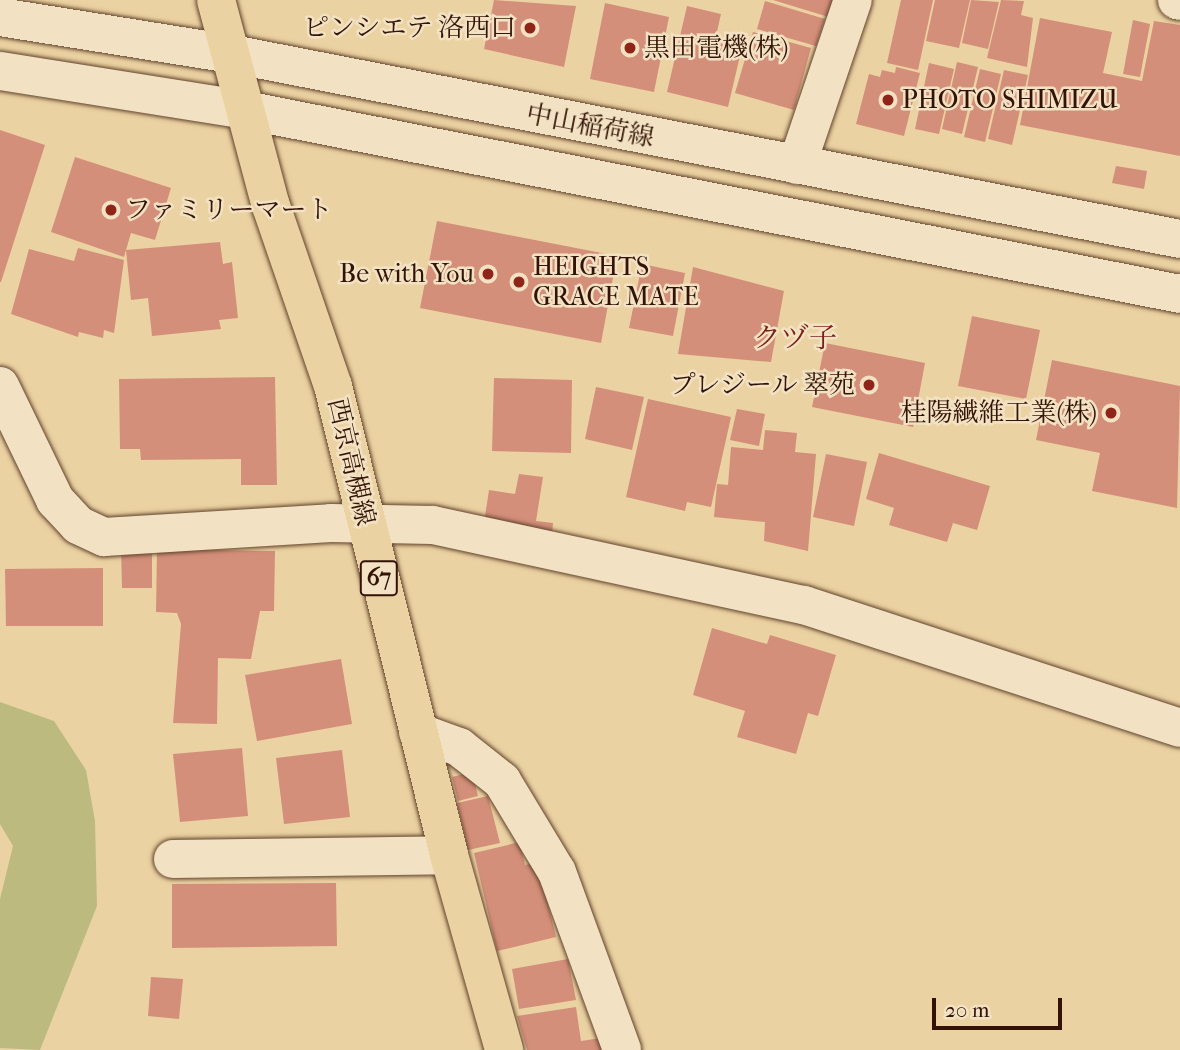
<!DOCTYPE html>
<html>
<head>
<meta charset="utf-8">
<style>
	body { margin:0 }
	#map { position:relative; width:1180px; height:1050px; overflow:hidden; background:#ebd2a2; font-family:"IM FELL French Canon","Noto Serif JP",serif }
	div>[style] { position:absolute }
	.green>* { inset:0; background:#bdba80 }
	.building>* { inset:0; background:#d48f7a }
	.roads { filter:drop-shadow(0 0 2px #61432c) drop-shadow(0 0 2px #61432c) }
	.minor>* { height:38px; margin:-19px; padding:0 19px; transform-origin:19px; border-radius:19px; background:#f2e2c3 }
	.secondary>* { height:38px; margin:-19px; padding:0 19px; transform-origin:19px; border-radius:19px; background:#f2e2c3 }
	.primary>* { height:38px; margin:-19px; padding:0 19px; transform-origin:19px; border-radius:19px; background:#ebd2a2 }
	.dots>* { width:19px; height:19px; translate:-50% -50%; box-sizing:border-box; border:4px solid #f2e2c3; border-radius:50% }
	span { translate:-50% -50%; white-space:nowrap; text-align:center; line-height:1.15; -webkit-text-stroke:5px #f2e2c3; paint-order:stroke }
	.shield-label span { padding:2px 5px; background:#f2e2c3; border:2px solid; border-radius:5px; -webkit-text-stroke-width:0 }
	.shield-label { font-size:24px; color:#331305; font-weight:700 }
	.poi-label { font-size:26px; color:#331305 }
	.right { translate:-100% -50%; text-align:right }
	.left { translate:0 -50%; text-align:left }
	.street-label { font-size:26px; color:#331305 }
	.neighbourhood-label { font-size:28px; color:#7a1f14 }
	.scale { position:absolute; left:932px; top:998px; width:130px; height:32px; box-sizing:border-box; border:4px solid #331305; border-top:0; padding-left:9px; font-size:21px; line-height:24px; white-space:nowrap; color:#331305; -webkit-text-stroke:5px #f2e2c3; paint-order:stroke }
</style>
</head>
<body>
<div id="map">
	<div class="green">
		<div style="clip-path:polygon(0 702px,54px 721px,86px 770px,95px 821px,97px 906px,40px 1050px,0 1048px,0 899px,13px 846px,0 824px)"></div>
	</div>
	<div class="building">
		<div style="clip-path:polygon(494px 0,576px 6px,564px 67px,484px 49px)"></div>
		<div style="clip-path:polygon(773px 0,841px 0,835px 19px)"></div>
		<div style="clip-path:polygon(901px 0,933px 0,918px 70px,887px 63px)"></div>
		<div style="clip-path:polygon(935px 0,970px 0,959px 48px,926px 41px)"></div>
		<div style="clip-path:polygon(971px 0,999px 2px,988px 49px,962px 43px)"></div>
		<div style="clip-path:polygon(1001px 0,1024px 1px,1021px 15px,1033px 18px,1027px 67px,987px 58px)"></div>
		<div style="clip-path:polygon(765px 1px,825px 19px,816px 46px,757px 29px)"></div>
		<div style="clip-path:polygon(605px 3px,669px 17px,654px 92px,590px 79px)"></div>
		<div style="clip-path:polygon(687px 6px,721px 14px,716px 36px,743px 43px,728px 107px,667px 92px)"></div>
		<div style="clip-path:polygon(1040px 18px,1112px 32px,1103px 73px,1142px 81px,1154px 21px,1180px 25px,1180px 156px,1020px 125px)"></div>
		<div style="clip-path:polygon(1133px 20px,1150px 24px,1140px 77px,1123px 74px)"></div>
		<div style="clip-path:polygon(753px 32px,811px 48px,794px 110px,735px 93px)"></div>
		<div style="clip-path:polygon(957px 62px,978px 67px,962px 134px,942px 129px)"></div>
		<div style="clip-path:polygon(929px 63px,954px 69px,939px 134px,915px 129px)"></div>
		<div style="clip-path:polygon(896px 67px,920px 73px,904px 136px,856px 124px,869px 74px,880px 77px,882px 70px,895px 73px)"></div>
		<div style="clip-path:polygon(980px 69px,1001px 74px,985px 142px,964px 137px)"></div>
		<div style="clip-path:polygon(1004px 70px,1028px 75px,1012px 145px,988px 139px)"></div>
		<div style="clip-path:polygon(0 130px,45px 145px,1px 282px,0 282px)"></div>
		<div style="clip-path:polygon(75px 157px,171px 188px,155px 240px,131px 233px,124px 257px,51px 232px)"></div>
		<div style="clip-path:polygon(1116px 166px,1147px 171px,1144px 189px,1112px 183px)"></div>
		<div style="clip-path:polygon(437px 221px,617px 256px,601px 343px,420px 308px)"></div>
		<div style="clip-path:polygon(220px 242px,223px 264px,232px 262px,238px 318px,219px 320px,221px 329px,152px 336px,148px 298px,131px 300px,126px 250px)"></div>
		<div style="clip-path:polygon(78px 248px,124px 260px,114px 333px,104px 330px,103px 338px,79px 332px,78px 337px,11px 314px,29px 249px,74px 261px)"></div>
		<div style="clip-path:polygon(642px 264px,685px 273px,673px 336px,629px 328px)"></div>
		<div style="clip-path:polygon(693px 267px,784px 291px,771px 362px,678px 354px)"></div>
		<div style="clip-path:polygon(972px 316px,1040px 330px,1026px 399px,958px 386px)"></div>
		<div style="clip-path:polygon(825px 343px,925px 363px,913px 427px,812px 407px)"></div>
		<div style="clip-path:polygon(1052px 360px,1180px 386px,1177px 508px,1092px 491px,1100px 453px,1036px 440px)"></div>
		<div style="clip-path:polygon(275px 377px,277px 485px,241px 485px,241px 459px,141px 460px,140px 449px,120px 449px,119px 379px)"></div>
		<div style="clip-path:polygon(494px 378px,572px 380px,571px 453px,492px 451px)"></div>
		<div style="clip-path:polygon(596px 387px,644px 397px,632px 450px,585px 439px)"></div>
		<div style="clip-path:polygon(648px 399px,731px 417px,711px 507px,687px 502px,685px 511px,626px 497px)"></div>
		<div style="clip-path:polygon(737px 409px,765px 414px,759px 446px,730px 440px)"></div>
		<div style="clip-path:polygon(765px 430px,797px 433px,795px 452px,816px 454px,808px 551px,764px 541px,765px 522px,714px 517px,717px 484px,728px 485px,731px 447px,763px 450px)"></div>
		<div style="clip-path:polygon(879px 453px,990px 486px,977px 530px,953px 523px,947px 542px,889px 525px,894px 508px,866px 499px)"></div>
		<div style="clip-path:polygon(826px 454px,867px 462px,854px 526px,813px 517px)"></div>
		<div style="clip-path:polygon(519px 474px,543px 477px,536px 521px,553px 523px,552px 535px,484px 523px,489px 490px,515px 494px)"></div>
		<div style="clip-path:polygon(121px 548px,152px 548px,152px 588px,122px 588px)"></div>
		<div style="clip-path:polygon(157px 549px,275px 551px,274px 611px,260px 611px,251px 659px,218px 658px,217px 724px,173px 723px,181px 624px,177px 613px,156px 612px)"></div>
		<div style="clip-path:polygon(103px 568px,103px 626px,6px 626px,5px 569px)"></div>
		<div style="clip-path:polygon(712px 628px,767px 644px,770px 635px,836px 655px,818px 716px,808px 713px,796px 754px,737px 737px,745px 711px,693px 695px)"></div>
		<div style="clip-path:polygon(341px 659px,352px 724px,257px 741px,245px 675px)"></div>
		<div style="clip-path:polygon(242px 748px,248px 816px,180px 822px,173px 754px)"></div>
		<div style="clip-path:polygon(342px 750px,350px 817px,284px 824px,276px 758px)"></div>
		<div style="clip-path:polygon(472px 772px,478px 796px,458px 801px,452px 777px)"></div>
		<div style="clip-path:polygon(488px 796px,500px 843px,468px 850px,457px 803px)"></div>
		<div style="clip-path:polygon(520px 842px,525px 865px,538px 862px,556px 937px,497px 951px,474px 853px)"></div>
		<div style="clip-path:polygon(336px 883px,337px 946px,172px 948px,172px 884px)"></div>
		<div style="clip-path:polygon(568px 959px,576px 1000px,519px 1009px,512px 969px)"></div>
		<div style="clip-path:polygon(151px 977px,183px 979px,179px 1019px,148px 1016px)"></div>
		<div style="clip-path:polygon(576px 1007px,581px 1041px,608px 1037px,610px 1050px,527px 1050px,517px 1016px)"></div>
	</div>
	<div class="roads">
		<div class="minor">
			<div style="left:1177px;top:0;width:3px;rotate:18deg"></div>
			<div style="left:797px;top:165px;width:174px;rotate:-71.3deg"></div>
			<div style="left:0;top:386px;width:127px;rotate:64.2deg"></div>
			<div style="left:55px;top:500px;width:34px;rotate:47deg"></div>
			<div style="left:78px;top:525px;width:29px;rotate:25deg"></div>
			<div style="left:104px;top:537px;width:227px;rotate:-3.5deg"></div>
			<div style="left:331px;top:523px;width:102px;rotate:1.1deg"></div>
			<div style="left:433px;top:525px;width:380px;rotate:12.2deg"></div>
			<div style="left:804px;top:605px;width:396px;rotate:18.1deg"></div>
			<div style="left:418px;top:732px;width:44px;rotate:20.1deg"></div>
			<div style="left:459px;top:747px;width:55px;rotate:38.3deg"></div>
			<div style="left:502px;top:781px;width:106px;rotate:58.9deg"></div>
			<div style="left:557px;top:872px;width:189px;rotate:69.9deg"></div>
			<div style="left:173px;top:859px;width:276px;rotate:-0.8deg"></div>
		</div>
		<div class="secondary">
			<div style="left:0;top:17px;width:235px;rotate:9.1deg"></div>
			<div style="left:232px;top:54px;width:966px;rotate:11.04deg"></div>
			<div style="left:0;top:71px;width:248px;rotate:9deg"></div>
			<div style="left:245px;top:110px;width:953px;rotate:11.13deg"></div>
		</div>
		<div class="primary">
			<div style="left:216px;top:0;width:213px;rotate:75.1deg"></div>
			<div style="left:271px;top:206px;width:190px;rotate:71deg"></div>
			<div style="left:333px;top:386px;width:483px;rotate:76.1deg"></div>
			<div style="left:449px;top:855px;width:203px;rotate:74.2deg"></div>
		</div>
	</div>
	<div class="dots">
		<div style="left:530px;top:28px;background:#8f2418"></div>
		<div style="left:630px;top:48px;background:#8f2418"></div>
		<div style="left:888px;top:100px;background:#8f2418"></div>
		<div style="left:111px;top:210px;background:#8f2418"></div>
		<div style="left:488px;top:274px;background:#8f2418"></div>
		<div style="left:519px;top:282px;background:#8f2418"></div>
		<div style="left:869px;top:385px;background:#8f2418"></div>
		<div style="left:1111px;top:413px;background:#8f2418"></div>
	</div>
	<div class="shield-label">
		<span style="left:379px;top:578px">67</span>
	</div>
	<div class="poi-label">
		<span class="right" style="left:516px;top:28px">ピンシエテ 洛西口</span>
		<span class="left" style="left:644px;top:48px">黒田電機(株)</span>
		<span class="left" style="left:902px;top:100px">PHOTO SHIMIZU</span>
		<span class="left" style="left:125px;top:210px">ファミリーマート</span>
		<span class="left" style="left:533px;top:282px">HEIGHTS<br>GRACE MATE</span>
		<span class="right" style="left:474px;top:274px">Be with You</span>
		<span class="right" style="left:855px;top:385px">プレジール 翠苑</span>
		<span class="right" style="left:1097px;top:413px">桂陽繊維工業(株)</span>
	</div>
	<div class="street-label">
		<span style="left:590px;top:126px;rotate:11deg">中山稲荷線</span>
		<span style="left:351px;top:462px;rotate:77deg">西京高槻線</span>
	</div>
	<div class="neighbourhood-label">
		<span style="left:795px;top:338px">クヅ子</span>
	</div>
	<div class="scale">20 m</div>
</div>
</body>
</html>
